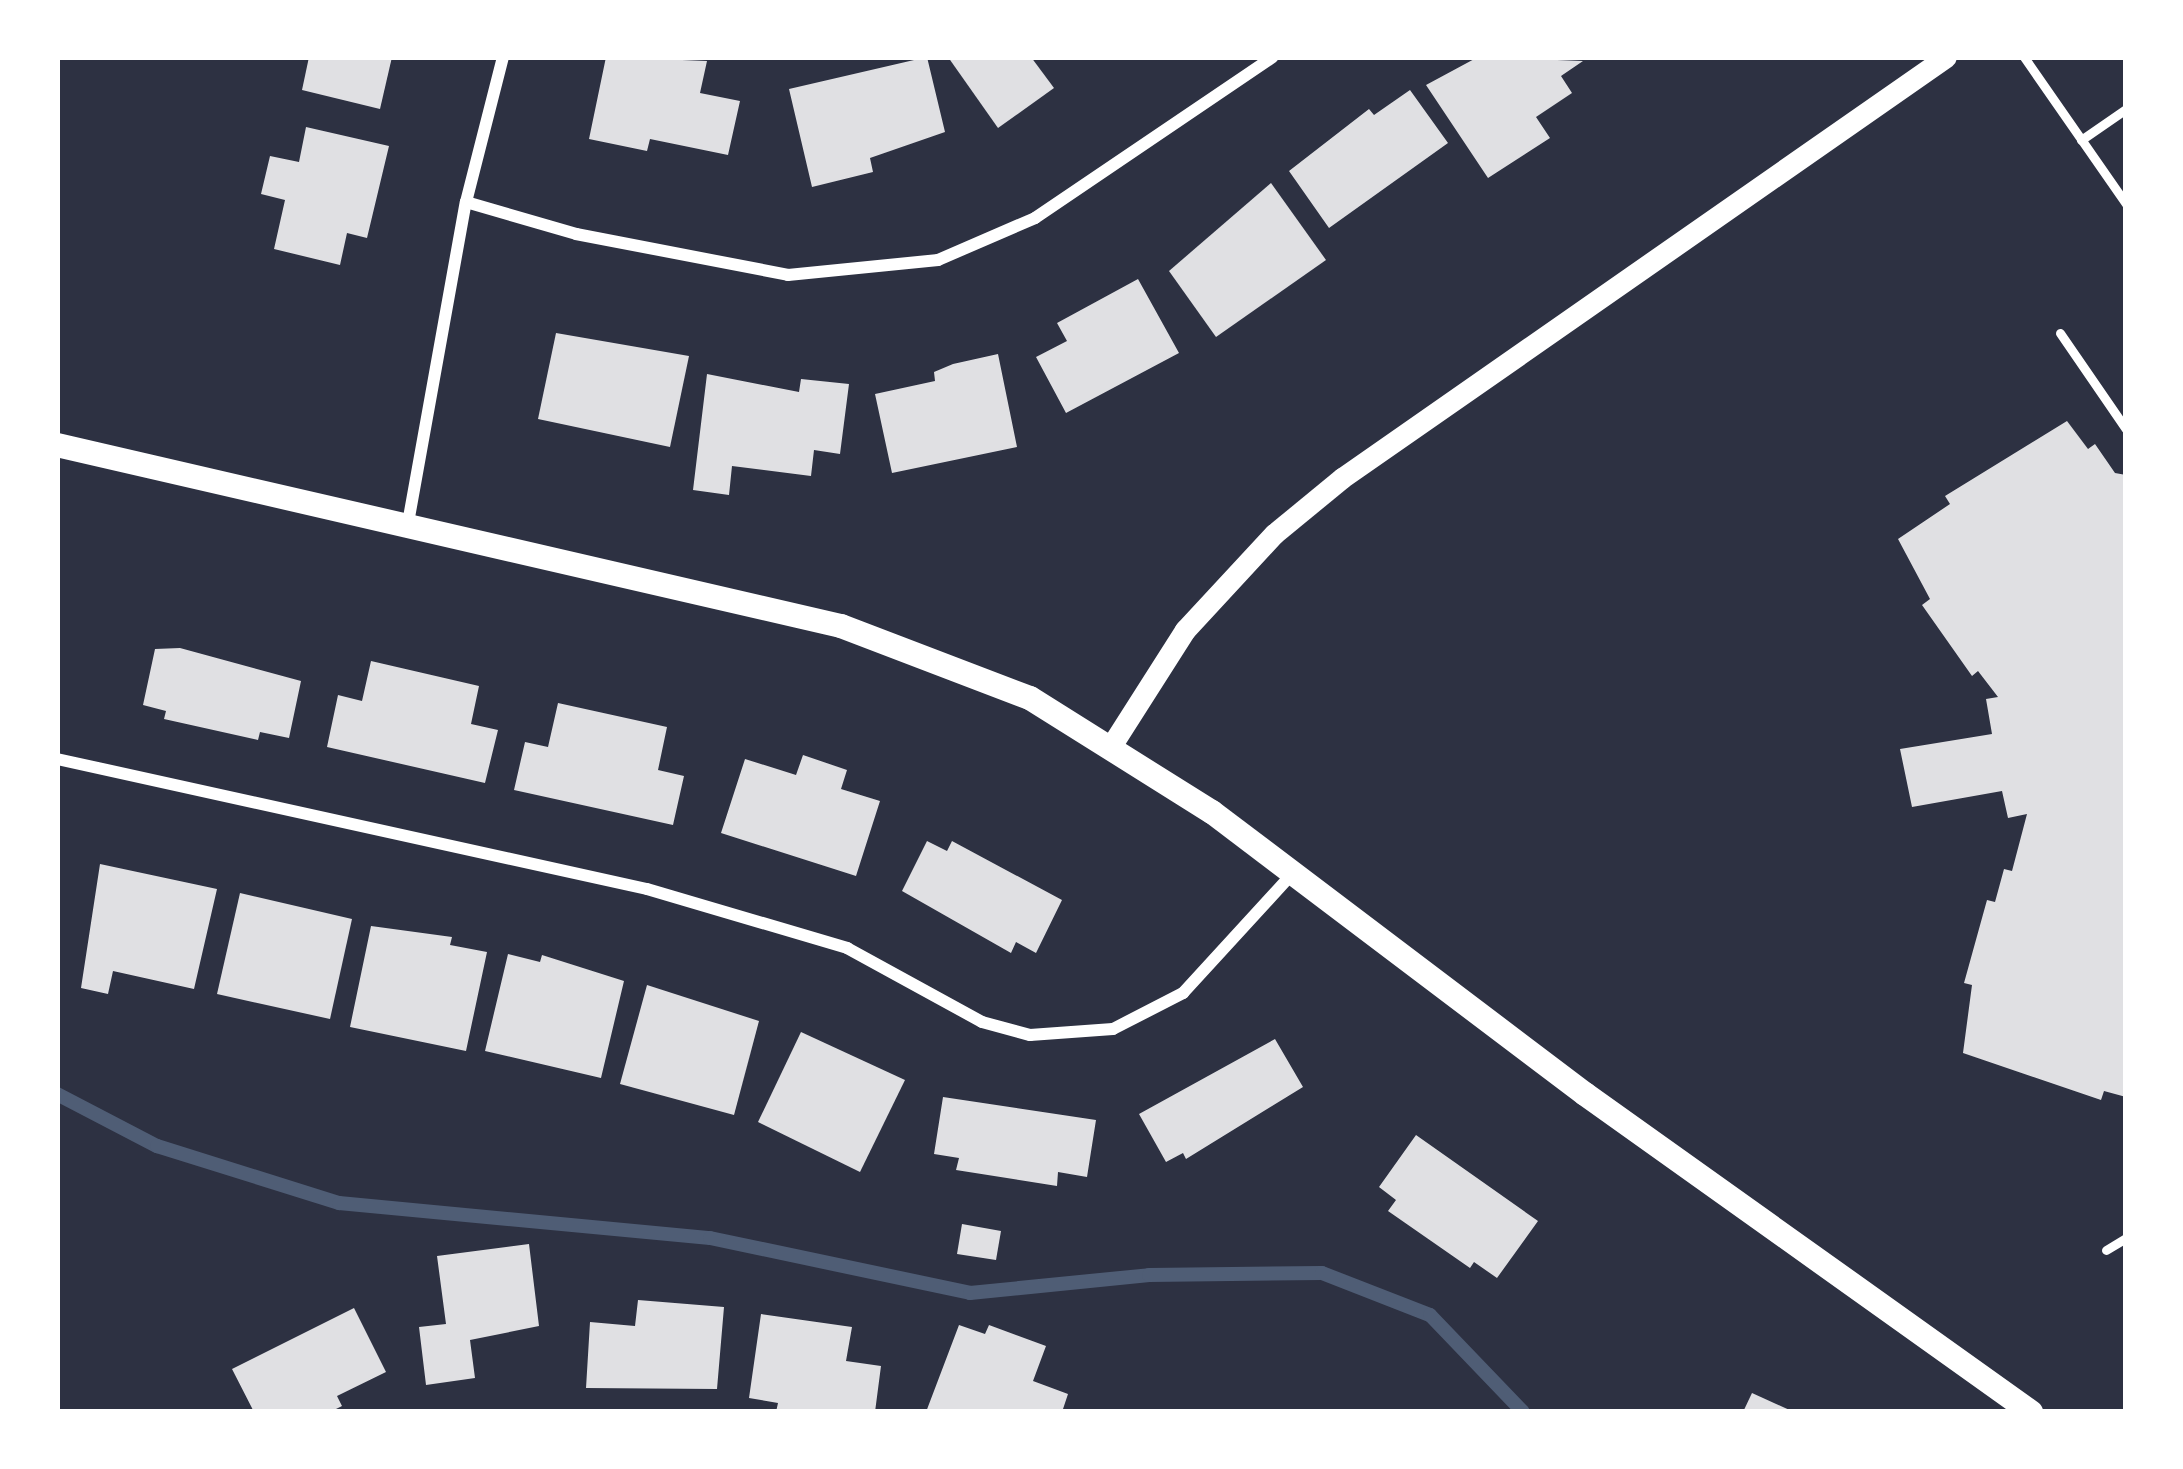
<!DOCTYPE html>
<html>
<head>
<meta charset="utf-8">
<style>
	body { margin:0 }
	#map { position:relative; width:2183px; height:1469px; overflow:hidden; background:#2d3142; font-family:Lora,serif }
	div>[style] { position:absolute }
	.stream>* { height:14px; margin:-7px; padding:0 7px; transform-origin:7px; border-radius:7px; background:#4f5d75 }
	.building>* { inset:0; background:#e0e0e3 }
	.service>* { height:9px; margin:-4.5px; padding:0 4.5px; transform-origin:4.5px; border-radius:4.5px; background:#fff }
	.minor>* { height:12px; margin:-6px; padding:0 6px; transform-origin:6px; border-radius:6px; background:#fff }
	.tertiary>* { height:21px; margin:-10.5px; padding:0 10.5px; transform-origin:10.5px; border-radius:10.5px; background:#fff }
	.secondary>* { height:24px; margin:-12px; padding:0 12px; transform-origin:12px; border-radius:12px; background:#fff }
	span { translate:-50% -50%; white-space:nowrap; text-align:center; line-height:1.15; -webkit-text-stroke:12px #fff; paint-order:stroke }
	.frame { position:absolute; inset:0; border:60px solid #fff; pointer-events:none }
</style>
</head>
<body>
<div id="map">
	<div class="stream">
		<div style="left:57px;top:1094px;width:113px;rotate:27.5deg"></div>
		<div style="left:157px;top:1146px;width:191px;rotate:17.4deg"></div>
		<div style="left:339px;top:1203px;width:373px;rotate:5.4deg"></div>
		<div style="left:710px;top:1238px;width:266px;rotate:11.9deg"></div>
		<div style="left:970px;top:1293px;width:180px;rotate:-5.7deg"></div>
		<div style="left:1149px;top:1275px;width:173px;rotate:-0.7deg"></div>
		<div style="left:1322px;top:1273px;width:116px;rotate:21.3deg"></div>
		<div style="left:1430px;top:1315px;width:134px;rotate:46.2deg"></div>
	</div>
	<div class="building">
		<div style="clip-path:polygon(309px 57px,392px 57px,380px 109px,302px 90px)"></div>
		<div style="clip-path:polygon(606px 57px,707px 61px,700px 93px,740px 101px,728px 155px,650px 139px,647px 151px,589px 139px)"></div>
		<div style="clip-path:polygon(927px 57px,945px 132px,870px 158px,873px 172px,812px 187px,789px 89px)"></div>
		<div style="clip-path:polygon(948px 57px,1031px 57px,1054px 88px,998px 128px)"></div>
		<div style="clip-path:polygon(1478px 57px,1583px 61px,1561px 76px,1572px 93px,1536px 117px,1550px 138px,1488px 178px,1426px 85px)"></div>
		<div style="clip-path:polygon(1410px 90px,1448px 143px,1329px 228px,1289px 171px,1369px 109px,1374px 115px)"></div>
		<div style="clip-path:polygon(306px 127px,389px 146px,367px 238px,347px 233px,340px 265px,274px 249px,285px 200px,261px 194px,270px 156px,299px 162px)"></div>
		<div style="clip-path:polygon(1271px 183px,1326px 260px,1216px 337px,1169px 271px)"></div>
		<div style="clip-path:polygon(1138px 279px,1179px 353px,1066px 413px,1036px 357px,1067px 341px,1057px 323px)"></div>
		<div style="clip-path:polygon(556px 333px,689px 356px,670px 447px,538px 419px)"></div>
		<div style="clip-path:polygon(998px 354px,1017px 447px,892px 473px,875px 394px,935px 381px,934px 372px,953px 364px)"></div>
		<div style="clip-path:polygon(707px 374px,799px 392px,801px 379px,849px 384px,840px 454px,814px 450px,811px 476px,732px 466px,729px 495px,693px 490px)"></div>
		<div style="clip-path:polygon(2067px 421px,2088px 449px,2095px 444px,2115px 473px,2126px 475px,2126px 1097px,2104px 1091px,2101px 1100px,1963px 1053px,1972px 985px,1964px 983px,1987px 900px,1995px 902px,2004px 869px,2012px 871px,2027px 814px,2008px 818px,2002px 791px,1912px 807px,1900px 749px,1992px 734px,1986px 699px,1998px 697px,1978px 671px,1972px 676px,1922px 605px,1930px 599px,1898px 539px,1950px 504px,1945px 496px)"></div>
		<div style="clip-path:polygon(180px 648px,301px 681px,289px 738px,260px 732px,258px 740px,164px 719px,166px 711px,143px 705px,155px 649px)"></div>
		<div style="clip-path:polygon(371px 661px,479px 686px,471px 724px,498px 730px,485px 783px,327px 747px,338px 695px,362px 701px)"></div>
		<div style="clip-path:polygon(558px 703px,667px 727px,658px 770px,684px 776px,673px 825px,514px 790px,525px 742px,548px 747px)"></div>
		<div style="clip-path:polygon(803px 755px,847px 770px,841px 789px,880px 801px,856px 876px,721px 833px,745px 759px,796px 775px)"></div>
		<div style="clip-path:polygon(927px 841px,947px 851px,952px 841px,1062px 900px,1036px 953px,1016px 942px,1011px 953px,902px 891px)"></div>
		<div style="clip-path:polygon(100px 864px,217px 889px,194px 989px,113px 971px,108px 994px,81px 988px)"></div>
		<div style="clip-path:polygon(240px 893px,352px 919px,330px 1019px,217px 994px)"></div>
		<div style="clip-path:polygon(371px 926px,452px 937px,450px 945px,487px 952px,466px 1051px,350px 1027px)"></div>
		<div style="clip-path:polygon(508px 954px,540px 962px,542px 955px,624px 981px,601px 1078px,485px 1051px)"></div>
		<div style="clip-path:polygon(647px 985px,759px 1021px,734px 1115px,620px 1084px)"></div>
		<div style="clip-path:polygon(801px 1032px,905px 1080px,860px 1172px,758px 1122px)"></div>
		<div style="clip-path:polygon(1275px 1039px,1303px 1087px,1186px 1159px,1183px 1153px,1166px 1162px,1139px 1114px)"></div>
		<div style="clip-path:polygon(943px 1097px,1096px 1120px,1087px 1177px,1058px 1172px,1057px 1186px,956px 1170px,959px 1158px,934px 1154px)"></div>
		<div style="clip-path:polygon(1416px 1135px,1538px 1221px,1497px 1278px,1474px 1262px,1470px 1268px,1388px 1211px,1396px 1200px,1379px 1187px)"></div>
		<div style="clip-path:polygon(962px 1224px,1001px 1231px,996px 1260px,957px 1254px)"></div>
		<div style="clip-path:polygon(529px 1244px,539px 1326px,470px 1340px,475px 1378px,426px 1385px,419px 1327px,446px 1324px,437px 1256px)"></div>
		<div style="clip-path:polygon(638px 1300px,724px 1307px,717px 1389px,586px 1388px,590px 1322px,635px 1326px)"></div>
		<div style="clip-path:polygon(354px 1308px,386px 1372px,337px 1396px,342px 1406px,330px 1412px,254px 1412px,232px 1369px)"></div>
		<div style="clip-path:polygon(761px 1314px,852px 1327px,846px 1361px,881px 1366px,875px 1412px,776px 1412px,778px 1403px,749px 1398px)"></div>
		<div style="clip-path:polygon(959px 1325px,985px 1334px,989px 1325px,1046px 1346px,1033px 1381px,1068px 1394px,1062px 1412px,926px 1412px)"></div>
		<div style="clip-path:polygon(1752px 1393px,1794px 1412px,1743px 1412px)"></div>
	</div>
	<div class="service">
		<div style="left:2024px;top:57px;width:179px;rotate:55.2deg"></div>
		<div style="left:2081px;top:140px;width:55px;rotate:-34.6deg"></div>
		<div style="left:2060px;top:333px;width:116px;rotate:55.5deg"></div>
		<div style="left:2106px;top:1250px;width:23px;rotate:-31deg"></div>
	</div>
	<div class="minor">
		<div style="left:466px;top:202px;width:115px;rotate:16.2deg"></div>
		<div style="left:576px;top:234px;width:216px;rotate:10.9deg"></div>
		<div style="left:788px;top:275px;width:151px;rotate:-5.7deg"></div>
		<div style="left:938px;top:260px;width:106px;rotate:-23.4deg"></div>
		<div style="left:1035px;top:218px;width:287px;rotate:-34.1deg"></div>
		<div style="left:408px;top:523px;width:326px;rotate:-79.8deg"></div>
		<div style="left:466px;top:202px;width:150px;rotate:-75.7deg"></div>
		<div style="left:57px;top:759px;width:604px;rotate:12.43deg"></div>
		<div style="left:647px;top:889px;width:209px;rotate:16.4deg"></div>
		<div style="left:847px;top:948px;width:154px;rotate:28.7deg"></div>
		<div style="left:982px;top:1022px;width:50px;rotate:15.2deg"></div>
		<div style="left:1030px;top:1035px;width:83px;rotate:-4.1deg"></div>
		<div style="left:1113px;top:1029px;width:79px;rotate:-27.2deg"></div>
		<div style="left:1183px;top:993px;width:161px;rotate:-47.5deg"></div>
	</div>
	<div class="tertiary">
		<div style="left:1113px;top:743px;width:134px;rotate:-57.5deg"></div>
		<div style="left:1185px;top:630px;width:131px;rotate:-47.2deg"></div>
		<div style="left:1274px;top:534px;width:88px;rotate:-39.5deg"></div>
		<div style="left:1342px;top:478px;width:736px;rotate:-34.88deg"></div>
	</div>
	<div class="secondary">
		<div style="left:57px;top:445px;width:805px;rotate:13deg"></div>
		<div style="left:841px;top:626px;width:202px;rotate:20.9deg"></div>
		<div style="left:1030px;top:698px;width:215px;rotate:32.1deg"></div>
		<div style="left:1212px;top:812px;width:468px;rotate:37.1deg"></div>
		<div style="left:1585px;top:1094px;width:548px;rotate:35.49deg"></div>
	</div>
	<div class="frame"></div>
</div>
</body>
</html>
